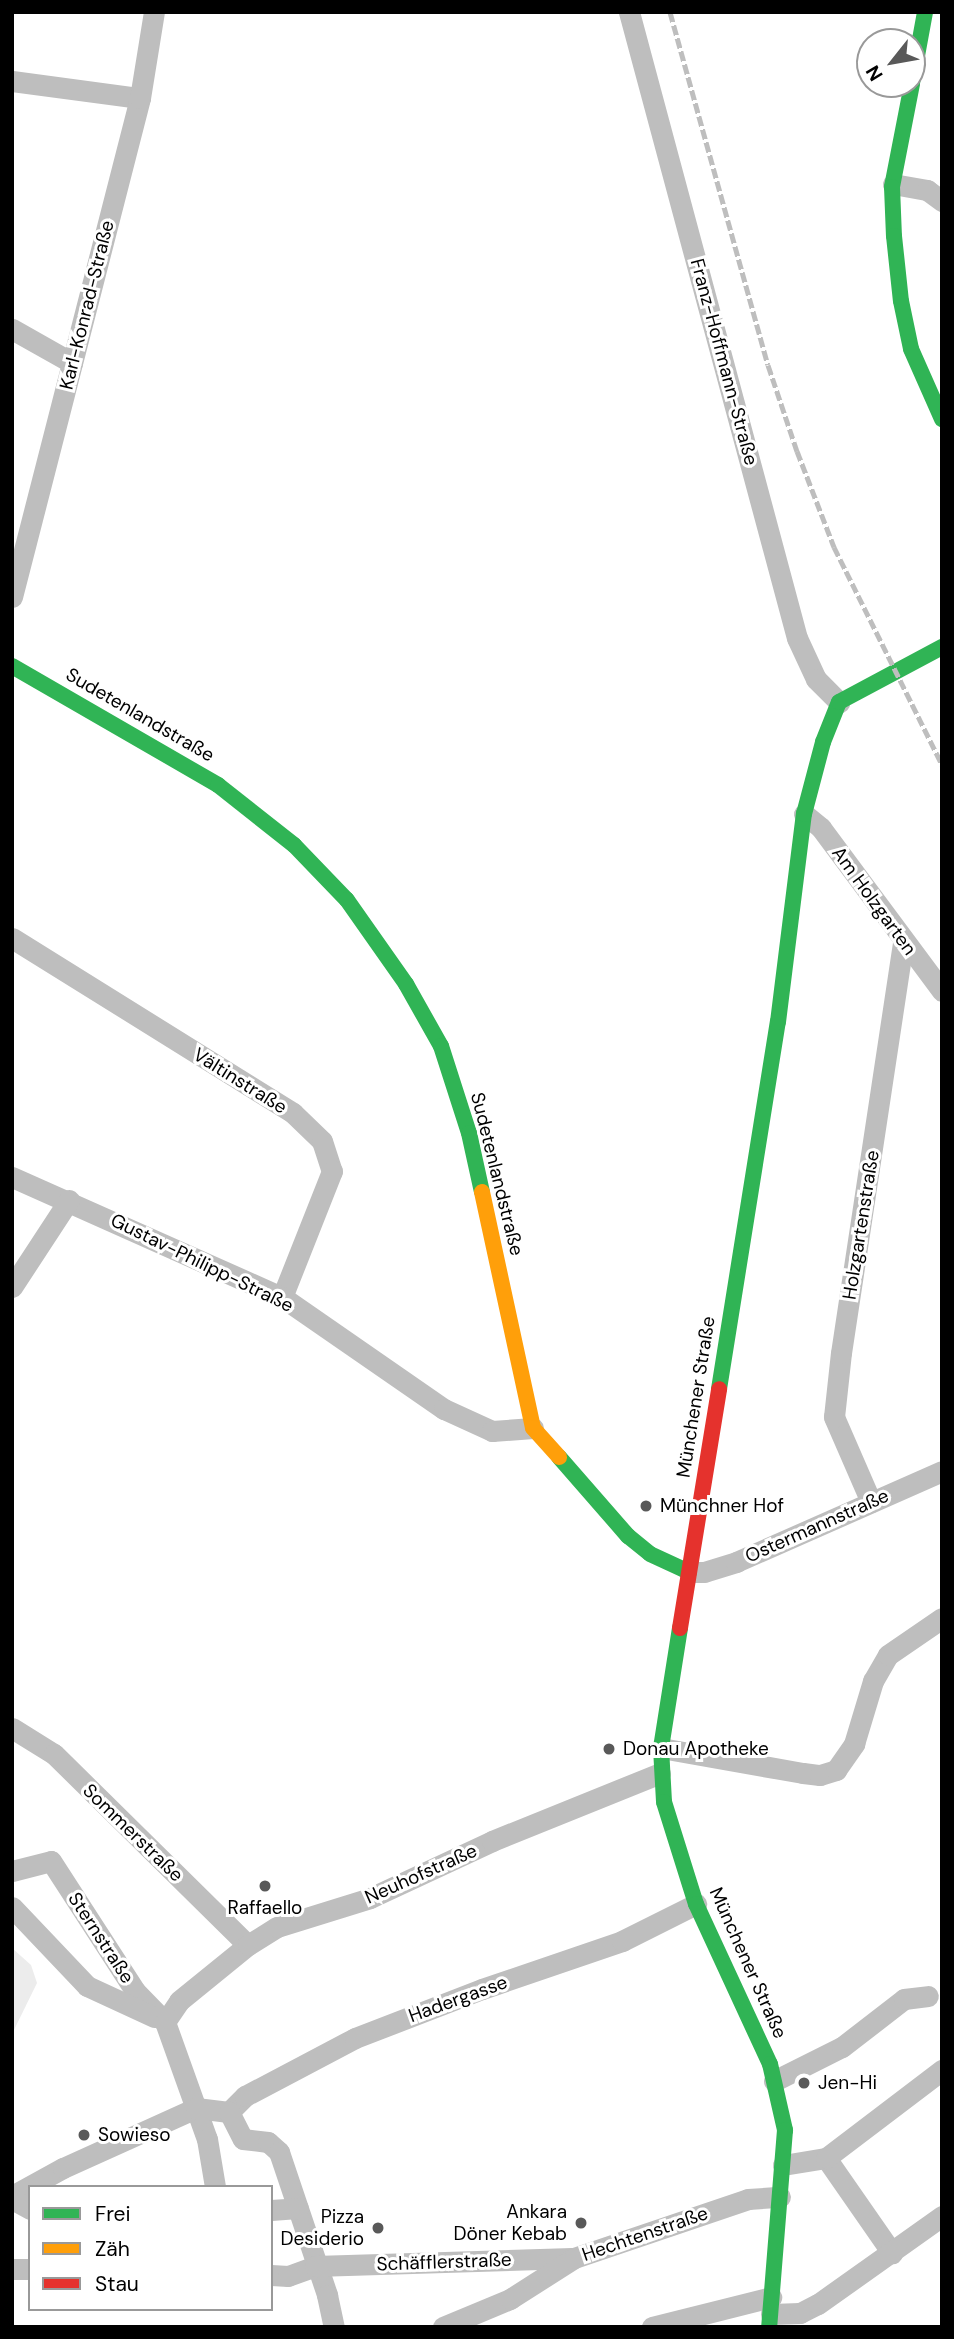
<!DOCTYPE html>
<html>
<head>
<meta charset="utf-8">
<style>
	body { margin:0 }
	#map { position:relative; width:954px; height:2339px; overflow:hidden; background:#fff; font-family:"DM Sans",sans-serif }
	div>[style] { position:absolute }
	.green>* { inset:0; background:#ececec }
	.street>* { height:21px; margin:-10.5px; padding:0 10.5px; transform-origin:10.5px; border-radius:10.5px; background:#bebebe }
	.fast>* { height:16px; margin:-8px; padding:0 8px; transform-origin:8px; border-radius:8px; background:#30b455 }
	.slow>* { height:16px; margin:-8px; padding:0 8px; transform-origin:8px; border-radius:8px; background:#ff9f0a }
	.jam>* { height:16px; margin:-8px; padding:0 8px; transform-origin:8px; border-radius:8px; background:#e5322d }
	.rail>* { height:5px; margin-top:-2.5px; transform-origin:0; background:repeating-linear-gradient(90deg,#bebebe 0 10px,transparent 0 13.5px) }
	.dots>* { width:19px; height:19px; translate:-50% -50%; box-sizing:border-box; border:4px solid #fff; border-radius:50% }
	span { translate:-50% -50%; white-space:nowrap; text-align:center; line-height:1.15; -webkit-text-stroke:6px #fff; paint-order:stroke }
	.street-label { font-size:19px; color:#000 }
	.poi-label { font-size:19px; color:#000 }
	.left { translate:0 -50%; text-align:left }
	.right { translate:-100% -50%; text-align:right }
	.frame { position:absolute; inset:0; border:14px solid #000; pointer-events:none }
	.legend { position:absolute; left:28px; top:2185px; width:245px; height:126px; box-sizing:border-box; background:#fff; border:2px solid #999; margin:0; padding:9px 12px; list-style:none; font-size:21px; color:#000 }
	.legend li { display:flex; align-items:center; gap:14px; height:35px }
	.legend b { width:35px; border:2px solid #999 }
	.north { position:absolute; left:856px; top:28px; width:70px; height:70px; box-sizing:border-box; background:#fff; border:2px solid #999; border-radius:50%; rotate:239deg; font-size:19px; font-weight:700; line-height:28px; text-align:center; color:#000 }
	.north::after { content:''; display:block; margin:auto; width:24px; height:32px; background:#595959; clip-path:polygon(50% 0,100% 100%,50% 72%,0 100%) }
</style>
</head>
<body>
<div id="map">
	<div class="green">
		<div style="clip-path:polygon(12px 1948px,31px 1965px,37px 1983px,12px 2034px)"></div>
	</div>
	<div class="street">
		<div style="left:629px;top:12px;width:648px;rotate:74.98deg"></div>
		<div style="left:797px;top:638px;width:45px;rotate:65.1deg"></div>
		<div style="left:816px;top:679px;width:33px;rotate:45deg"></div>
		<div style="left:12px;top:81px;width:129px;rotate:7.6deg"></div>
		<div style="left:893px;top:184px;width:35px;rotate:10deg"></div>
		<div style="left:927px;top:190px;width:19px;rotate:36deg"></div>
		<div style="left:12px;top:329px;width:69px;rotate:29.5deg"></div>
		<div style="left:12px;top:597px;width:515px;rotate:-75.61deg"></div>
		<div style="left:140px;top:98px;width:87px;rotate:-80.8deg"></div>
		<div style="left:804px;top:814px;width:22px;rotate:39deg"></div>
		<div style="left:821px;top:828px;width:203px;rotate:53.4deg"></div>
		<div style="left:12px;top:938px;width:331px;rotate:31.9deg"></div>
		<div style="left:293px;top:1113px;width:40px;rotate:44deg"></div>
		<div style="left:322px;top:1141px;width:32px;rotate:72deg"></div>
		<div style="left:332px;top:1171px;width:136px;rotate:111.6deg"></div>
		<div style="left:12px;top:1177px;width:295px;rotate:24deg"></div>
		<div style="left:282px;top:1297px;width:197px;rotate:34.7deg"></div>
		<div style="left:444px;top:1409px;width:53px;rotate:24.6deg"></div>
		<div style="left:492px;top:1431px;width:41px;rotate:-4.2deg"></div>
		<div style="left:12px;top:1287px;width:104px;rotate:-56.8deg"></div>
		<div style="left:871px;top:1502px;width:93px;rotate:-113.5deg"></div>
		<div style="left:834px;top:1417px;width:64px;rotate:-83.8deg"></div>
		<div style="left:841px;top:1353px;width:417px;rotate:-81.4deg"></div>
		<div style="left:689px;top:1572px;width:15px"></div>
		<div style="left:704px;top:1572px;width:34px;rotate:-17deg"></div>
		<div style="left:736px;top:1562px;width:225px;rotate:-23.8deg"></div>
		<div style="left:12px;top:1728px;width:49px;rotate:31.8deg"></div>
		<div style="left:54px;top:1754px;width:272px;rotate:44.6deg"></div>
		<div style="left:661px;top:1748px;width:144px;rotate:10deg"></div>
		<div style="left:803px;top:1773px;width:17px;rotate:7deg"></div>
		<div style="left:820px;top:1775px;width:17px;rotate:-17deg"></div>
		<div style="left:836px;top:1770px;width:32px;rotate:-55deg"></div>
		<div style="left:854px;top:1744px;width:66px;rotate:-73.2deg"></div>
		<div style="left:873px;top:1681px;width:30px;rotate:-60deg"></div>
		<div style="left:888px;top:1655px;width:65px;rotate:-34.4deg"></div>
		<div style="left:12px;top:1871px;width:40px;rotate:-14.4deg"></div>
		<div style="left:51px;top:1861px;width:155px;rotate:57.1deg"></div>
		<div style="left:135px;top:1991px;width:43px;rotate:45.9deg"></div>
		<div style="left:165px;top:2022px;width:124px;rotate:70.3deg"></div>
		<div style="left:207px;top:2139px;width:49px;rotate:80.5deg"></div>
		<div style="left:12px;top:1907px;width:109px;rotate:46.5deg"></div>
		<div style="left:87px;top:1986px;width:74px;rotate:24.8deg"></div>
		<div style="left:165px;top:2022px;width:25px;rotate:-56deg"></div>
		<div style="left:179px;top:2001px;width:89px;rotate:-39.1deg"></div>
		<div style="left:248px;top:1945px;width:34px;rotate:-32deg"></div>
		<div style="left:277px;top:1927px;width:97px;rotate:-17.3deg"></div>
		<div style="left:370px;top:1898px;width:135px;rotate:-25deg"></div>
		<div style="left:492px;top:1841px;width:181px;rotate:-22deg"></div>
		<div style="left:774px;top:2081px;width:76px;rotate:-26.6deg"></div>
		<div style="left:842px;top:2047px;width:78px;rotate:-37.7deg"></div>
		<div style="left:904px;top:1999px;width:24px;rotate:-7deg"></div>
		<div style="left:229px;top:2112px;width:23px;rotate:-45deg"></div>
		<div style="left:245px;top:2096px;width:124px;rotate:-27.8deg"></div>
		<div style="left:355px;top:2038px;width:136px;rotate:-21.1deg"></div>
		<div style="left:482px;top:1989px;width:148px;rotate:-18.9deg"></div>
		<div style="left:622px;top:1941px;width:83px;rotate:-26.6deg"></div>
		<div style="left:826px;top:2158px;width:116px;rotate:55.2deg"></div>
		<div style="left:783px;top:2165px;width:44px;rotate:-9.2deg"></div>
		<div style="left:826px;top:2158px;width:146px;rotate:-37.2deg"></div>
		<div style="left:12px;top:2196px;width:58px;rotate:-28.8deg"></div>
		<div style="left:63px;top:2168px;width:146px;rotate:-24.3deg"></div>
		<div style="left:196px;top:2108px;width:33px;rotate:7deg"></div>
		<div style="left:229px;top:2112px;width:30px;rotate:63deg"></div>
		<div style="left:243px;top:2139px;width:25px;rotate:7deg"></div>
		<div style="left:268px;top:2142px;width:15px;rotate:42deg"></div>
		<div style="left:279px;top:2152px;width:151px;rotate:71.4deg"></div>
		<div style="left:327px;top:2295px;width:33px;rotate:78deg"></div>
		<div style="left:12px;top:2199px;width:21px;rotate:29deg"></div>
		<div style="left:271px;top:2210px;width:27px;rotate:-4deg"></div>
		<div style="left:12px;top:2269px;width:18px"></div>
		<div style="left:271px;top:2275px;width:17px;rotate:3deg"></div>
		<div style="left:288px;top:2276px;width:29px;rotate:-20deg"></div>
		<div style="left:315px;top:2266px;width:257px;rotate:-1.8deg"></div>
		<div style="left:771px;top:2314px;width:29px;rotate:-2deg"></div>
		<div style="left:800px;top:2313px;width:20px;rotate:-27deg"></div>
		<div style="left:818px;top:2304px;width:152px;rotate:-35.4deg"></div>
		<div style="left:443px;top:2327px;width:73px;rotate:-22.7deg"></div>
		<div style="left:510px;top:2299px;width:76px;rotate:-32.6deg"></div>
		<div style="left:574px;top:2258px;width:184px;rotate:-18.7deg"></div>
		<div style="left:748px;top:2199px;width:32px;rotate:-4deg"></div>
		<div style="left:652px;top:2327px;width:123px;rotate:-14.1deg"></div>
	</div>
	<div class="fast">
		<div style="left:912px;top:83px;width:72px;rotate:-79.6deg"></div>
		<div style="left:912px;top:84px;width:105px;rotate:101deg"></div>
		<div style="left:892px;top:187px;width:49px;rotate:87.7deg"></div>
		<div style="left:894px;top:236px;width:65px;rotate:83.9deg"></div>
		<div style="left:901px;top:301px;width:49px;rotate:78.2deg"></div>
		<div style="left:911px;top:349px;width:77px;rotate:66.1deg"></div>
		<div style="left:12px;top:666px;width:238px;rotate:30deg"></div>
		<div style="left:218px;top:785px;width:97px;rotate:38.3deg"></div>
		<div style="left:294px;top:845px;width:76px;rotate:46.1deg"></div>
		<div style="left:347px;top:900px;width:103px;rotate:54.9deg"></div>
		<div style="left:406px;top:984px;width:71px;rotate:60.6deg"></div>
		<div style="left:441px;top:1046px;width:91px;rotate:72.2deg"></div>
		<div style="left:469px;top:1133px;width:60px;rotate:77.6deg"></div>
		<div style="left:719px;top:1389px;width:372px;rotate:-80.9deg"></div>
		<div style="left:778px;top:1022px;width:210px;rotate:-82.9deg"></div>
		<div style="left:804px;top:814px;width:74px;rotate:-75.2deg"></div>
		<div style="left:823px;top:742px;width:43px;rotate:-68.2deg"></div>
		<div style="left:839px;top:702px;width:117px;rotate:-28.1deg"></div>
		<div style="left:559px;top:1457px;width:105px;rotate:48.9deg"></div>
		<div style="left:628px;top:1536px;width:28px;rotate:39deg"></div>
		<div style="left:650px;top:1554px;width:43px;rotate:24.8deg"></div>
		<div style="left:680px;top:1628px;width:121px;rotate:99deg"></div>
		<div style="left:661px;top:1748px;width:54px;rotate:86.8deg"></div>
		<div style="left:664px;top:1802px;width:107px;rotate:72.6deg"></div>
		<div style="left:696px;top:1904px;width:176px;rotate:65.2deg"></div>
		<div style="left:770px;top:2064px;width:68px;rotate:77.2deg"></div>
		<div style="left:785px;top:2130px;width:198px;rotate:94.6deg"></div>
	</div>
	<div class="slow">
		<div style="left:482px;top:1192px;width:241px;rotate:77.8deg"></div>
		<div style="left:533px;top:1428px;width:39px;rotate:48deg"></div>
	</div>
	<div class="jam">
		<div style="left:680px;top:1628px;width:242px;rotate:-80.7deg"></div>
	</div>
	<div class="rail">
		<div style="left:670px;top:12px;width:366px;rotate:74.5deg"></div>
		<div style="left:768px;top:365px;width:91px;rotate:71.4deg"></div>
		<div style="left:797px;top:451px;width:103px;rotate:68.9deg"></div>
		<div style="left:834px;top:547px;width:243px;rotate:63.6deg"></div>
	</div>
	<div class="dots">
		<div style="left:646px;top:1506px;background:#595959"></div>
		<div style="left:609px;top:1749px;background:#595959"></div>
		<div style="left:265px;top:1886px;background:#595959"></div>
		<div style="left:804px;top:2083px;background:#595959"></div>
		<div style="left:84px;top:2135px;background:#595959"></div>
		<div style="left:581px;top:2223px;background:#595959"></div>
		<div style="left:378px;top:2228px;background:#595959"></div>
	</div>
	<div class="street-label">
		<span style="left:87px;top:305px;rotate:-76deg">Karl-Konrad-Straße</span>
		<span style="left:724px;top:362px;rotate:75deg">Franz-Hoffmann-Straße</span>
		<span style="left:140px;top:715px;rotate:30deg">Sudetenlandstraße</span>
		<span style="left:874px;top:901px;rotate:54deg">Am Holzgarten</span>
		<span style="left:240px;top:1081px;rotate:32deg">Vältinstraße</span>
		<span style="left:497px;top:1174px;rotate:76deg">Sudetenlandstraße</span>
		<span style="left:861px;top:1225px;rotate:-81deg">Holzgartenstraße</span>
		<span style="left:202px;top:1263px;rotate:26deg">Gustav-Philipp-Straße</span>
		<span style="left:696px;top:1397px;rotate:-81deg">Münchener Straße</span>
		<span style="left:817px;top:1526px;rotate:-24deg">Ostermannstraße</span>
		<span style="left:133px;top:1833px;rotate:44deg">Sommerstraße</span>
		<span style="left:421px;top:1874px;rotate:-24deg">Neuhofstraße</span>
		<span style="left:101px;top:1938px;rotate:57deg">Sternstraße</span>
		<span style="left:748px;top:1963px;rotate:66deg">Münchener Straße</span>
		<span style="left:458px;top:1999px;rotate:-20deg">Hadergasse</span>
		<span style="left:645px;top:2234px;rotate:-19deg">Hechtenstraße</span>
		<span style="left:444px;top:2262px;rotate:-2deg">Schäfflerstraße</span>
	</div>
	<div class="poi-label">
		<span class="left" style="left:660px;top:1506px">Münchner Hof</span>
		<span class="left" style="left:623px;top:1749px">Donau Apotheke</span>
		<span style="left:265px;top:1908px">Raffaello</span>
		<span class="left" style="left:818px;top:2083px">Jen-Hi</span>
		<span class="left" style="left:98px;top:2135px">Sowieso</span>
		<span class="right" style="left:567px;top:2223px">Ankara<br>Döner Kebab</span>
		<span class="right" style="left:364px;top:2228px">Pizza<br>Desiderio</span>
	</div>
	<div class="frame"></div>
	<ul class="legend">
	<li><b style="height:9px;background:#30b455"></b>Frei</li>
	<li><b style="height:9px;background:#ff9f0a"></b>Zäh</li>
	<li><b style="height:9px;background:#e5322d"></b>Stau</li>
	</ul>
	<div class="north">N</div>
</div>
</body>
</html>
